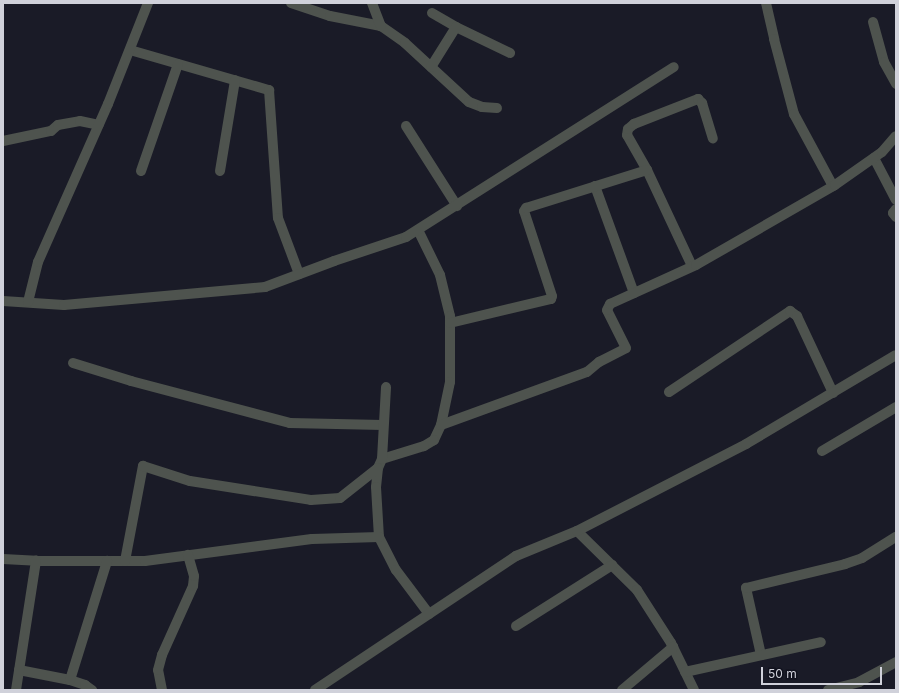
<!DOCTYPE html>
<html>
<head>
<meta charset="utf-8">
<style>
	body { margin:0 }
	#map { position:relative; width:899px; height:693px; overflow:hidden; background:#1a1b27; font-family:Inter,sans-serif }
	div>[style] { position:absolute }
	.street>* { height:10px; margin:-5px; padding:0 5px; transform-origin:5px; border-radius:5px; background:#4e534e }
	span { translate:-50% -50%; white-space:nowrap; text-align:center; line-height:1.15; -webkit-text-stroke:4px #11121e; paint-order:stroke }
	.frame { position:absolute; inset:0; border:4px solid #d0d1da; pointer-events:none }
	.scale { position:absolute; left:761px; top:667px; width:121px; height:18px; box-sizing:border-box; border:2px solid #d0d1da; border-top:0; padding-left:5px; font-size:12px; line-height:14px; white-space:nowrap; color:#d0d1da; -webkit-text-stroke:3px #11121e; paint-order:stroke }
</style>
</head>
<body>
<div id="map">
	<div class="street">
		<div style="left:291px;top:3px;width:41px;rotate:18.4deg"></div>
		<div style="left:330px;top:16px;width:52px;rotate:11.1deg"></div>
		<div style="left:381px;top:26px;width:29px;rotate:35deg"></div>
		<div style="left:405px;top:43px;width:87px;rotate:42.7deg"></div>
		<div style="left:469px;top:102px;width:14px;rotate:21deg"></div>
		<div style="left:482px;top:107px;width:15px;rotate:4deg"></div>
		<div style="left:372px;top:3px;width:25px;rotate:69deg"></div>
		<div style="left:766px;top:3px;width:37px;rotate:77deg"></div>
		<div style="left:774px;top:39px;width:78px;rotate:75.1deg"></div>
		<div style="left:794px;top:114px;width:82px;rotate:61.6deg"></div>
		<div style="left:432px;top:13px;width:28px;rotate:30deg"></div>
		<div style="left:456px;top:27px;width:60px;rotate:25.7deg"></div>
		<div style="left:873px;top:22px;width:41px;rotate:74.6deg"></div>
		<div style="left:884px;top:62px;width:25px;rotate:61deg"></div>
		<div style="left:130px;top:50px;width:145px;rotate:16.1deg"></div>
		<div style="left:269px;top:90px;width:128px;rotate:86deg"></div>
		<div style="left:278px;top:218px;width:60px;rotate:69.4deg"></div>
		<div style="left:431px;top:67px;width:47px;rotate:-58deg"></div>
		<div style="left:406px;top:126px;width:95px;rotate:57.5deg"></div>
		<div style="left:3px;top:141px;width:49px;rotate:-11.8deg"></div>
		<div style="left:51px;top:131px;width:9px;rotate:-41deg"></div>
		<div style="left:58px;top:125px;width:22px;rotate:-10deg"></div>
		<div style="left:80px;top:121px;width:19px;rotate:12deg"></div>
		<div style="left:874px;top:158px;width:47px;rotate:62.4deg"></div>
		<div style="left:141px;top:171px;width:113px;rotate:-70.9deg"></div>
		<div style="left:220px;top:171px;width:92px;rotate:-80.6deg"></div>
		<div style="left:595px;top:186px;width:114px;rotate:70deg"></div>
		<div style="left:896px;top:209px;width:5px;rotate:127deg"></div>
		<div style="left:893px;top:213px;width:5px;rotate:53deg"></div>
		<div style="left:418px;top:230px;width:50px;rotate:63.9deg"></div>
		<div style="left:440px;top:275px;width:42px;rotate:76.3deg"></div>
		<div style="left:450px;top:316px;width:66px;rotate:90deg"></div>
		<div style="left:450px;top:382px;width:44px;rotate:101.8deg"></div>
		<div style="left:441px;top:425px;width:17px;rotate:115deg"></div>
		<div style="left:434px;top:440px;width:12px;rotate:149deg"></div>
		<div style="left:424px;top:446px;width:44px;rotate:162.8deg"></div>
		<div style="left:382px;top:459px;width:10px;rotate:114deg"></div>
		<div style="left:378px;top:468px;width:19px;rotate:96deg"></div>
		<div style="left:376px;top:487px;width:50px;rotate:86.6deg"></div>
		<div style="left:379px;top:537px;width:37px;rotate:63deg"></div>
		<div style="left:396px;top:570px;width:55px;rotate:53.1deg"></div>
		<div style="left:692px;top:266px;width:106px;rotate:-115.1deg"></div>
		<div style="left:647px;top:170px;width:40px;rotate:-119.7deg"></div>
		<div style="left:627px;top:135px;width:6px;rotate:-81deg"></div>
		<div style="left:628px;top:129px;width:8px;rotate:-40deg"></div>
		<div style="left:634px;top:124px;width:69px;rotate:-21.3deg"></div>
		<div style="left:698px;top:99px;width:6px;rotate:45deg"></div>
		<div style="left:702px;top:103px;width:37px;rotate:73deg"></div>
		<div style="left:3px;top:301px;width:61px;rotate:3.8deg"></div>
		<div style="left:64px;top:305px;width:202px;rotate:-5.1deg"></div>
		<div style="left:265px;top:287px;width:74px;rotate:-20.6deg"></div>
		<div style="left:334px;top:261px;width:76px;rotate:-18.4deg"></div>
		<div style="left:406px;top:237px;width:317px;rotate:-32.4deg"></div>
		<div style="left:28px;top:302px;width:41px;rotate:-76deg"></div>
		<div style="left:38px;top:262px;width:173px;rotate:-66.1deg"></div>
		<div style="left:108px;top:104px;width:109px;rotate:-68.4deg"></div>
		<div style="left:450px;top:323px;width:104px;rotate:-13.4deg"></div>
		<div style="left:551px;top:299px;width:3px;rotate:-72deg"></div>
		<div style="left:552px;top:296px;width:89px;rotate:-108.2deg"></div>
		<div style="left:524px;top:211px;width:4px;rotate:-56deg"></div>
		<div style="left:526px;top:208px;width:127px;rotate:-17.4deg"></div>
		<div style="left:73px;top:363px;width:61px;rotate:17.2deg"></div>
		<div style="left:131px;top:381px;width:164px;rotate:14.8deg"></div>
		<div style="left:290px;top:423px;width:93px;rotate:1.2deg"></div>
		<div style="left:669px;top:392px;width:146px;rotate:-33.8deg"></div>
		<div style="left:790px;top:311px;width:9px;rotate:36deg"></div>
		<div style="left:797px;top:316px;width:85px;rotate:64.9deg"></div>
		<div style="left:441px;top:425px;width:155px;rotate:-20deg"></div>
		<div style="left:587px;top:372px;width:16px;rotate:-40deg"></div>
		<div style="left:599px;top:362px;width:30px;rotate:-27deg"></div>
		<div style="left:626px;top:348px;width:42px;rotate:-116.6deg"></div>
		<div style="left:607px;top:310px;width:7px;rotate:-63deg"></div>
		<div style="left:610px;top:304px;width:94px;rotate:-24.4deg"></div>
		<div style="left:696px;top:265px;width:160px;rotate:-29.9deg"></div>
		<div style="left:835px;top:185px;width:57px;rotate:-35.1deg"></div>
		<div style="left:882px;top:152px;width:21px;rotate:-49deg"></div>
		<div style="left:822px;top:451px;width:86px;rotate:-30.7deg"></div>
		<div style="left:382px;top:459px;width:72px;rotate:-86.8deg"></div>
		<div style="left:577px;top:531px;width:84px;rotate:44.5deg"></div>
		<div style="left:637px;top:590px;width:63px;rotate:57.3deg"></div>
		<div style="left:671px;top:643px;width:52px;rotate:63.9deg"></div>
		<div style="left:3px;top:559px;width:33px;rotate:3deg"></div>
		<div style="left:36px;top:561px;width:109px"></div>
		<div style="left:145px;top:561px;width:168px;rotate:-7.5deg"></div>
		<div style="left:312px;top:539px;width:67px;rotate:-1.7deg"></div>
		<div style="left:125px;top:561px;width:97px;rotate:-79.3deg"></div>
		<div style="left:143px;top:466px;width:49px;rotate:17.7deg"></div>
		<div style="left:190px;top:481px;width:122px;rotate:8.9deg"></div>
		<div style="left:311px;top:500px;width:29px;rotate:-4deg"></div>
		<div style="left:340px;top:498px;width:48px;rotate:-38.3deg"></div>
		<div style="left:516px;top:626px;width:114px;rotate:-32.4deg"></div>
		<div style="left:761px;top:655px;width:69px;rotate:-102.6deg"></div>
		<div style="left:746px;top:588px;width:102px;rotate:-13.6deg"></div>
		<div style="left:845px;top:564px;width:18px;rotate:-19deg"></div>
		<div style="left:862px;top:558px;width:40px;rotate:-32deg"></div>
		<div style="left:19px;top:670px;width:52px;rotate:11.1deg"></div>
		<div style="left:70px;top:680px;width:16px;rotate:18deg"></div>
		<div style="left:85px;top:685px;width:9px;rotate:36deg"></div>
		<div style="left:685px;top:672px;width:139px;rotate:-12.4deg"></div>
		<div style="left:70px;top:680px;width:125px;rotate:-72.7deg"></div>
		<div style="left:16px;top:690px;width:131px;rotate:-81.2deg"></div>
		<div style="left:162px;top:690px;width:20px;rotate:-101deg"></div>
		<div style="left:158px;top:670px;width:16px;rotate:-75deg"></div>
		<div style="left:162px;top:655px;width:76px;rotate:-65.8deg"></div>
		<div style="left:193px;top:586px;width:10px;rotate:-84deg"></div>
		<div style="left:194px;top:576px;width:22px;rotate:-106deg"></div>
		<div style="left:315px;top:690px;width:242px;rotate:-33.7deg"></div>
		<div style="left:516px;top:556px;width:66px;rotate:-22.3deg"></div>
		<div style="left:577px;top:531px;width:190px;rotate:-27.2deg"></div>
		<div style="left:746px;top:444px;width:174px;rotate:-30.7deg"></div>
		<div style="left:622px;top:690px;width:67px;rotate:-40.1deg"></div>
		<div style="left:828px;top:690px;width:32px;rotate:-14deg"></div>
		<div style="left:859px;top:682px;width:42px;rotate:-28.4deg"></div>
	</div>
	<div class="frame"></div>
	<div class="scale">50 m</div>
</div>
</body>
</html>
